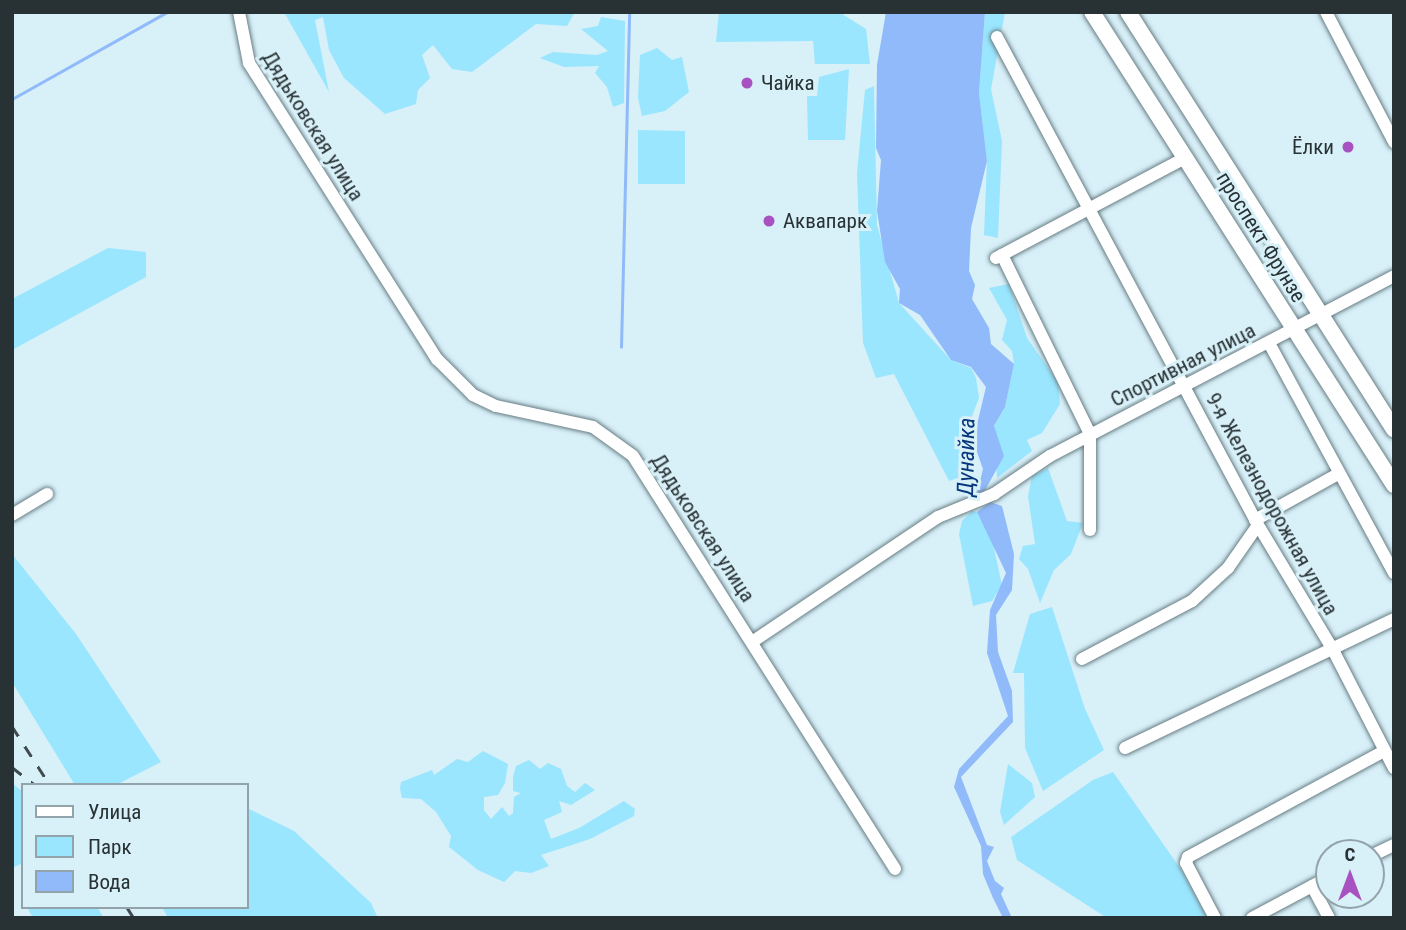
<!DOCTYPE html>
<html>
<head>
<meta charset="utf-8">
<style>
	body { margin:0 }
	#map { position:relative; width:1406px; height:930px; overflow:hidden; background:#d8f0f8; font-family:"Roboto Condensed",sans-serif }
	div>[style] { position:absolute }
	.green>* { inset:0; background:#9ae6fe }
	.water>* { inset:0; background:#90bafa }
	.stream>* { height:2.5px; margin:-1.25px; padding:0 1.25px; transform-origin:1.25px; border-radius:1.25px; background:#90bafa }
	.roads { filter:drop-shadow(0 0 2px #687d84) drop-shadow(0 0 2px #687d84) }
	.minor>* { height:12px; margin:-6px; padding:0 6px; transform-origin:6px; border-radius:6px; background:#fff }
	.major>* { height:16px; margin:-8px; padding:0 8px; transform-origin:8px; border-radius:8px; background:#fff }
	.rail>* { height:2.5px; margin-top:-1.25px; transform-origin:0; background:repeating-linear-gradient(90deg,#404b4f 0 12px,transparent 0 24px) }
	.dots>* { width:19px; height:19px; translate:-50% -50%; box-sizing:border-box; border:4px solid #d8f0f8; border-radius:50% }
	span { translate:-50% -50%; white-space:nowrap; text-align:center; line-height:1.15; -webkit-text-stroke:6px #d8f0f8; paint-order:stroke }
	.poi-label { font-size:21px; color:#283134 }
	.left { translate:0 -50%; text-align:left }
	.right { translate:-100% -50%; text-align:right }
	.street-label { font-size:21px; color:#283134 }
	.water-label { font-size:23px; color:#07377c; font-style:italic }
	.frame { position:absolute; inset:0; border:14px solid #283134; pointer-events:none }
	.legend { position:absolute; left:21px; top:783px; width:228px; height:126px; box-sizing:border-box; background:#d8f0f8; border:2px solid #92a4aa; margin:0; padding:9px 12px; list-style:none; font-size:21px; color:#283134 }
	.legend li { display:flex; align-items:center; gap:14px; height:35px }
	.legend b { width:35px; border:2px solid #92a4aa }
	.north { position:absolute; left:1315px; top:839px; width:70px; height:70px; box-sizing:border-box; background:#d8f0f8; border:2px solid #92a4aa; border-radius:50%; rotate:0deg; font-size:19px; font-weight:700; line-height:28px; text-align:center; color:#283134 }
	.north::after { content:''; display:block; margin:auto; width:24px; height:32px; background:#a852c1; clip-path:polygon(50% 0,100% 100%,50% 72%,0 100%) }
</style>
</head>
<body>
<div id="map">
	<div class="green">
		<div style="clip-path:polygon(284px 12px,575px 12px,567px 26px,536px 24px,472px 72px,452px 69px,433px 45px,422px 55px,430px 78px,418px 90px,416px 104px,385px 114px,344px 78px,329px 50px,323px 17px,315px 20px,329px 92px)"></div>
		<div style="clip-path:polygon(719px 12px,839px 12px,866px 29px,870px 64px,815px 64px,813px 41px,716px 42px)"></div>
		<div style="clip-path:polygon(985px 12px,1005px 12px,991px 89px,1002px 141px,998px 238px,984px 235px,987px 161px,979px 93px)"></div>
		<div style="clip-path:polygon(601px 17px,625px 21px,624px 103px,613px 107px,607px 87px,595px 73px,599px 66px,564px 67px,540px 58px,553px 52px,597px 55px,608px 51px,581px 29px,598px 26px)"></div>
		<div style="clip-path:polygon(657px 48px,672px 60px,682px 57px,689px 92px,665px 111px,642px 116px,638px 98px,640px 55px)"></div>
		<div style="clip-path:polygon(849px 69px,845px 140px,808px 140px,807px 96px,817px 96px,819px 77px)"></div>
		<div style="clip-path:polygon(874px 86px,877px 225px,899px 303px,951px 360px,971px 368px,976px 378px,979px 398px,962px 442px,974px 457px,967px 475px,949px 481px,894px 374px,876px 378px,863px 343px,857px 173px,865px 90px)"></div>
		<div style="clip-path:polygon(638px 130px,685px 131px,685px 184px,638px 184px)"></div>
		<div style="clip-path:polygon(108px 248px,146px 252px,146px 277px,12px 350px,12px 299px)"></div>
		<div style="clip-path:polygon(1009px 284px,1027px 338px,1058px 382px,1060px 404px,1042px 433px,1027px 440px,1032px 451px,997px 478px,994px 427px,1005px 407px,1014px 364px,1012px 351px,1002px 340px,1007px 320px,989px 288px)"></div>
		<div style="clip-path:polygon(1048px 468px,1067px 521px,1083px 523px,1071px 554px,1054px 570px,1040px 603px,1028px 569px,1019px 559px,1023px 546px,1035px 544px,1028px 496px,1032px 476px)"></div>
		<div style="clip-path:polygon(972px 511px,977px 512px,992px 539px,1002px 585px,992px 601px,973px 606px,959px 534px,962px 521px)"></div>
		<div style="clip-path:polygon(12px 554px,76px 634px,161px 762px,116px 785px,75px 785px,12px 682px)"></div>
		<div style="clip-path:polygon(1052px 607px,1085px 709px,1104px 750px,1043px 791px,1025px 748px,1024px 673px,1013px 673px,1030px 614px)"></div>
		<div style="clip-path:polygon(483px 751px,508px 764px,505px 783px,498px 795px,484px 797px,484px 810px,491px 819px,502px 807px,509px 816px,513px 813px,514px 797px,521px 793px,513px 791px,513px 777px,516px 766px,529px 760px,540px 769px,548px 763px,561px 769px,567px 786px,575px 792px,585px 783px,595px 790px,571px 805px,559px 801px,562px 812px,544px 820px,551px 839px,579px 828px,624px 801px,635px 809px,634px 816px,590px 839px,541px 855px,549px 866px,531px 873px,515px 871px,504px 882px,478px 870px,449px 847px,451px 836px,436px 812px,421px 799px,402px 798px,400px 789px,401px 782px,432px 770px,434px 775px,457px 759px,468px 762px)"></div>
		<div style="clip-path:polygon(1008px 764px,1032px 783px,1035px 797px,1004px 825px,1000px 812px)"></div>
		<div style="clip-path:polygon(1113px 772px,1182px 871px,1207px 918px,1107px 918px,1017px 860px,1011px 837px,1093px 780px)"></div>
		<div style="clip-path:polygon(12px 783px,23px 792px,23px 863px,12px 868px)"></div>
		<div style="clip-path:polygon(247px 808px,294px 831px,371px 903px,378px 918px,168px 918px,162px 907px,247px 907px)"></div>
		<div style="clip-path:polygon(27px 907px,97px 907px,104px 918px,33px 918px)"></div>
	</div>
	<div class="water">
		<div style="clip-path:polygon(886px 12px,985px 12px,979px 93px,987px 161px,971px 228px,969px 271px,975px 285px,972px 299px,989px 328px,991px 344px,1014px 364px,1005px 407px,994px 426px,1004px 456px,984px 492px,977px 493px,983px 469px,973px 441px,986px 387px,971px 367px,951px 360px,920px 315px,899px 303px,900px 289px,885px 262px,877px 211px,881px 160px,876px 148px,877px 65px)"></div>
		<div style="clip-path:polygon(990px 502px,1002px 506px,1014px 554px,1012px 590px,996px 615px,998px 652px,1012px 691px,1013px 722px,961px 777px,987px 845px,994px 847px,987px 861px,995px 881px,1004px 888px,1001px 894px,1012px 918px,1003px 918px,993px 898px,983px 874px,981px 846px,954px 787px,959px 769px,1008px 716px,987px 653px,990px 610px,1006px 573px,977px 512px)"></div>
	</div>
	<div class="stream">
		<div style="left:12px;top:99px;width:178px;rotate:-29.3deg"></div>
		<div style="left:621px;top:347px;width:335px;rotate:-88.6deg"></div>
	</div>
	<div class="roads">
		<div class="minor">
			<div style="left:239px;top:12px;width:52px;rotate:78.9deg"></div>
			<div style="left:249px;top:63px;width:351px;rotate:57.6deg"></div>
			<div style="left:437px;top:359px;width:51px;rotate:45deg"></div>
			<div style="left:473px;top:395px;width:25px;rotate:26deg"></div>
			<div style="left:496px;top:406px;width:99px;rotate:12.2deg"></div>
			<div style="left:593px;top:427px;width:49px;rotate:35.9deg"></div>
			<div style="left:633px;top:456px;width:489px;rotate:57.6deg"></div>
			<div style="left:1326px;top:12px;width:147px;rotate:62.4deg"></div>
			<div style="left:997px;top:37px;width:553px;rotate:61.86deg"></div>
			<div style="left:1258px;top:525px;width:146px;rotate:59deg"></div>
			<div style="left:1333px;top:650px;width:133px;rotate:62.7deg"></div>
			<div style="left:1002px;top:255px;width:199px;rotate:63.8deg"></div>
			<div style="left:1090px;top:434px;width:96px;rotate:90deg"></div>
			<div style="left:996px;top:258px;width:214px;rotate:-27.9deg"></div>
			<div style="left:1269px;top:343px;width:262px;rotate:61.5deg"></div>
			<div style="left:12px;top:515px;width:41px;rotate:-31deg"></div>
			<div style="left:1255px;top:520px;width:95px;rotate:-29deg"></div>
			<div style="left:752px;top:642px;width:224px;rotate:-33.9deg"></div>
			<div style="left:938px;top:517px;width:61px;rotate:-22.3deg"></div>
			<div style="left:994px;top:494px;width:68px;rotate:-34.2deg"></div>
			<div style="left:1050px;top:456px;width:388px;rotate:-27.6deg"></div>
			<div style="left:1082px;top:659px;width:124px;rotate:-27.8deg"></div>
			<div style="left:1192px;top:601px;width:49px;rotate:-42.5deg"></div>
			<div style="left:1228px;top:568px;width:52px;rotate:-55.1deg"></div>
			<div style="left:1125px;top:748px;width:298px;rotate:-25.6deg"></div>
			<div style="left:1371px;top:856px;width:25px;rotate:-26deg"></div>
			<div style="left:1312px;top:886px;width:36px;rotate:62deg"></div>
			<div style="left:1215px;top:918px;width:62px;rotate:-117.8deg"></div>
			<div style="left:1186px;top:863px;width:6px;rotate:-72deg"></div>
			<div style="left:1188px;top:857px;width:223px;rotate:-28.4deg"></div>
			<div style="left:1252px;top:918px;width:87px;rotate:-28deg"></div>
		</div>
		<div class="major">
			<div style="left:1092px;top:12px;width:561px;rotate:57.44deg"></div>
			<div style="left:1128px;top:12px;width:495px;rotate:57.5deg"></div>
		</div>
	</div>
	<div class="rail">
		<div style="left:12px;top:726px;width:70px;rotate:57.2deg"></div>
		<div style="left:12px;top:767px;width:29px;rotate:38deg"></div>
		<div style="left:127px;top:907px;width:13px;rotate:58deg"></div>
	</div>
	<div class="dots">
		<div style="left:747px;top:83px;background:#a852c1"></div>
		<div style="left:1348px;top:147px;background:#a852c1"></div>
		<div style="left:769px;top:221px;background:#a852c1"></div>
	</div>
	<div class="poi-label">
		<span class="left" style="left:761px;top:83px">Чайка</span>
		<span class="right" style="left:1334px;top:147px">Ёлки</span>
		<span class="left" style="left:783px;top:221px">Аквапарк</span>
	</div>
	<div class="street-label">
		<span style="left:313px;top:126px;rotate:58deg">Дядьковская улица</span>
		<span style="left:1261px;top:237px;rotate:58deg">проспект Фрунзе</span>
		<span style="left:1183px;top:365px;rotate:-27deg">Спортивная улица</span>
		<span style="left:1272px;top:504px;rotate:61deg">9-я Железнодорожная улица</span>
		<span style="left:703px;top:528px;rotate:57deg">Дядьковская улица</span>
	</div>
	<div class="water-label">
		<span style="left:967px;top:457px;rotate:-89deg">Дунайка</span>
	</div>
	<div class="frame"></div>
	<ul class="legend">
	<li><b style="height:9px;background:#fff"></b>Улица</li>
	<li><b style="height:19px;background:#9ae6fe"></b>Парк</li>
	<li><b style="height:19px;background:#90bafa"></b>Вода</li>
	</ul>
	<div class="north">С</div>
</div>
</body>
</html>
